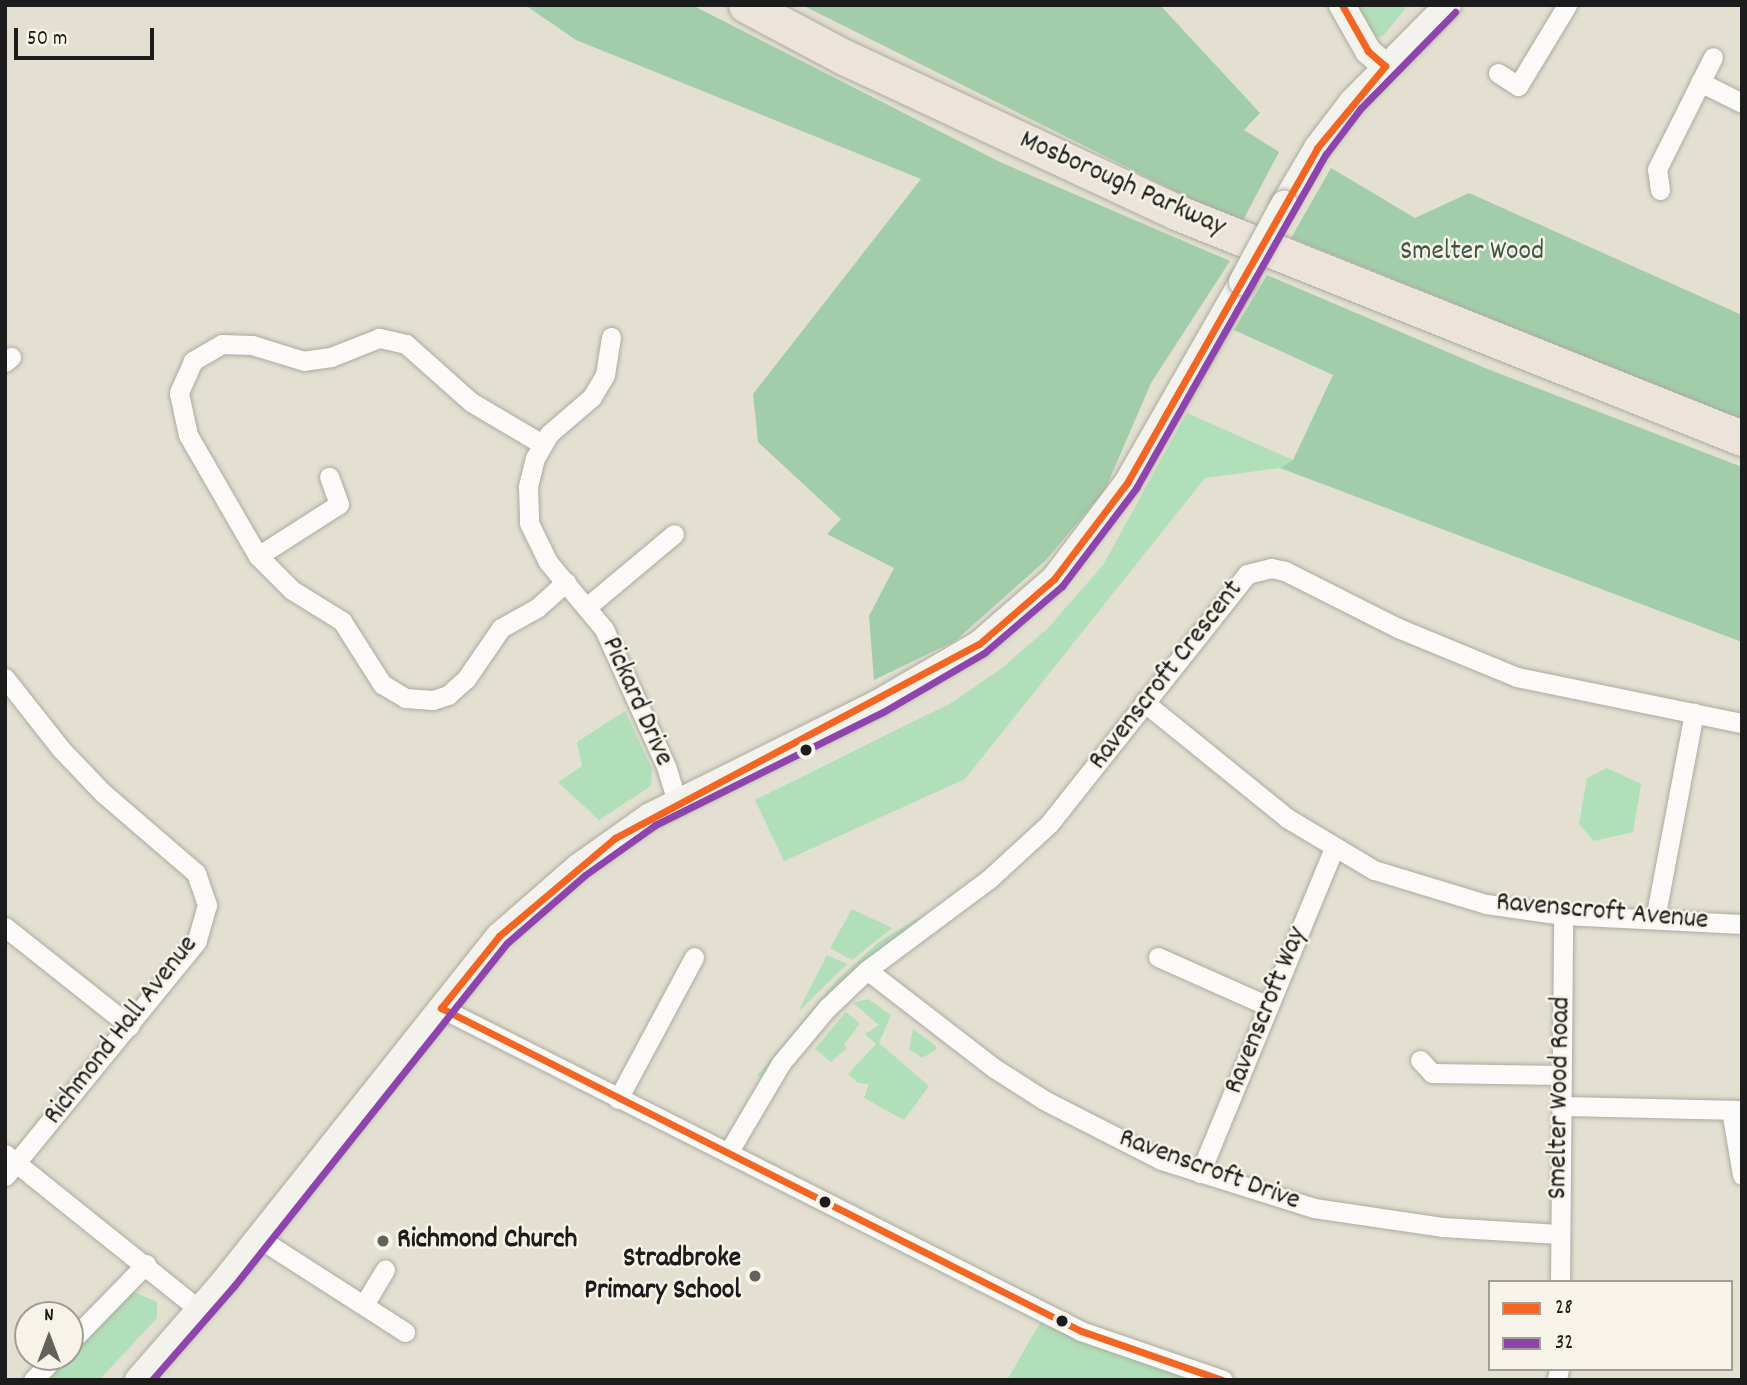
<!DOCTYPE html>
<html>
<head>
<meta charset="utf-8">
<style>
	body { margin:0 }
	#map { position:relative; width:1747px; height:1385px; overflow:hidden; background:#e3e0d1; font-family:Dekko,sans-serif }
	div>[style] { position:absolute }
	.green>* { inset:0; background:#b0dfb9 }
	.forest>* { inset:0; background:#a2cdaa }
	.roads { filter:drop-shadow(0 0 2px #abaaa0) drop-shadow(0 0 2px #abaaa0) }
	.street>* { height:19px; margin:-9.5px; padding:0 9.5px; transform-origin:9.5px; border-radius:9.5px; background:#fbfaf8 }
	.secondary>* { height:26px; margin:-13px; padding:0 13px; transform-origin:13px; border-radius:13px; background:#f4f2ed }
	.highway>* { height:35px; margin:-17.5px; padding:0 17.5px; transform-origin:17.5px; border-radius:17.5px; background:#ece4db }
	.bridges { filter:drop-shadow(0 0 2px #abaaa0) drop-shadow(0 0 2px #abaaa0) }
	.secondary-bridge>* { height:26px; margin:-13px; padding:0 13px; transform-origin:13px; border-radius:13px; background:#f4f2ed }
	.bus-1>* { height:7px; margin:-3.5px; padding:0 3.5px; transform-origin:3.5px; border-radius:3.5px; background:#f26522 }
	.bus-2>* { height:7px; margin:-3.5px; padding:0 3.5px; transform-origin:3.5px; border-radius:3.5px; background:#8e44ad }
	.dots>* { width:19px; height:19px; translate:-50% -50%; box-sizing:border-box; border:4px solid #f7f3e8; border-radius:50% }
	span { translate:-50% -50%; white-space:nowrap; text-align:center; line-height:1.15; -webkit-text-stroke:5px #f7f3e8; paint-order:stroke }
	.street-label { font-size:28px; color:#1c1c1c }
	.park-label { font-size:28px; color:#3c5645 }
	.poi-label { font-size:28px; color:#1c1c1c; font-weight:700 }
	.left { translate:0 -50%; text-align:left }
	.right { translate:-100% -50%; text-align:right }
	.frame { position:absolute; inset:0; border:7px solid #1c1c1c; pointer-events:none }
	.legend { position:absolute; left:1488px; top:1280px; width:245px; height:91px; box-sizing:border-box; background:#f7f3e8; border:2px solid #9f9d96; margin:0; padding:9px 12px; list-style:none; font-size:21px; color:#1c1c1c }
	.legend li { display:flex; align-items:center; gap:14px; height:35px }
	.legend b { width:35px; border:2px solid #9f9d96 }
	.north { position:absolute; left:14px; top:1301px; width:70px; height:70px; box-sizing:border-box; background:#f7f3e8; border:2px solid #9f9d96; border-radius:50%; rotate:0deg; font-size:19px; font-weight:700; line-height:28px; text-align:center; color:#1c1c1c }
	.north::after { content:''; display:block; margin:auto; width:24px; height:32px; background:#62615b; clip-path:polygon(50% 0,100% 100%,50% 72%,0 100%) }
	.scale { position:absolute; left:14px; top:28px; width:140px; height:32px; box-sizing:border-box; border:4px solid #1c1c1c; border-top:0; padding-left:9px; font-size:21px; line-height:24px; white-space:nowrap; color:#1c1c1c; -webkit-text-stroke:5px #f7f3e8; paint-order:stroke }
</style>
</head>
<body>
<div id="map">
	<div class="green">
		<div style="clip-path:polygon(1349px 5px,1408px 5px,1383px 36px,1371px 37px)"></div>
		<div style="clip-path:polygon(1187px 413px,1293px 460px,1280px 468px,1205px 478px,965px 779px,784px 861px,755px 800px,951px 703px,1002px 668px,1049px 627px,1103px 565px)"></div>
		<div style="clip-path:polygon(625px 711px,652px 769px,651px 786px,599px 820px,558px 782px,582px 766px,577px 742px)"></div>
		<div style="clip-path:polygon(1607px 768px,1641px 784px,1633px 832px,1594px 841px,1579px 824px,1587px 778px)"></div>
		<div style="clip-path:polygon(852px 909px,892px 928px,852px 960px,830px 948px)"></div>
		<div style="clip-path:polygon(923px 915px,762px 1078px,758px 1075px,836px 981px,879px 942px)"></div>
		<div style="clip-path:polygon(827px 955px,847px 964px,801px 1009px,800px 1008px)"></div>
		<div style="clip-path:polygon(868px 999px,891px 1015px,879px 1043px,929px 1086px,904px 1120px,864px 1098px,869px 1084px,858px 1083px,848px 1074px,876px 1044px,865px 1034px,879px 1025px,853px 1003px)"></div>
		<div style="clip-path:polygon(846px 1012px,860px 1023px,844px 1045px,847px 1048px,831px 1062px,815px 1049px)"></div>
		<div style="clip-path:polygon(913px 1029px,936px 1046px,936px 1050px,922px 1058px,909px 1049px)"></div>
		<div style="clip-path:polygon(132px 1291px,157px 1302px,157px 1318px,99px 1380px,42px 1380px)"></div>
		<div style="clip-path:polygon(1040px 1323px,1147px 1365px,1195px 1380px,1007px 1380px)"></div>
	</div>
	<div class="forest">
		<div style="clip-path:polygon(525px 5px,692px 5px,1000px 162px,1230px 261px,1151px 383px,1105px 490px,1046px 560px,955px 641px,874px 680px,869px 616px,894px 568px,827px 534px,841px 519px,758px 442px,753px 394px,921px 179px,576px 40px)"></div>
		<div style="clip-path:polygon(802px 5px,1160px 5px,1260px 113px,1244px 130px,1279px 152px,1241px 224px)"></div>
		<div style="clip-path:polygon(1331px 168px,1415px 218px,1469px 193px,1742px 315px,1742px 420px,1291px 238px)"></div>
		<div style="clip-path:polygon(1267px 275px,1485px 368px,1742px 467px,1742px 642px,1280px 468px,1293px 460px,1333px 375px,1234px 330px)"></div>
	</div>
	<div class="roads">
		<div class="street">
			<div style="left:1498px;top:73px;width:24px;rotate:33deg"></div>
			<div style="left:1518px;top:86px;width:95px;rotate:-58.8deg"></div>
			<div style="left:1700px;top:82px;width:47px;rotate:26.6deg"></div>
			<div style="left:1660px;top:190px;width:21px;rotate:-98deg"></div>
			<div style="left:1657px;top:169px;width:125px;rotate:-63.4deg"></div>
			<div style="left:611px;top:337px;width:38px;rotate:99deg"></div>
			<div style="left:605px;top:375px;width:26px;rotate:121deg"></div>
			<div style="left:592px;top:397px;width:57px;rotate:139.3deg"></div>
			<div style="left:549px;top:434px;width:28px;rotate:120deg"></div>
			<div style="left:535px;top:458px;width:30px;rotate:104deg"></div>
			<div style="left:528px;top:487px;width:36px;rotate:88deg"></div>
			<div style="left:529px;top:523px;width:43px;rotate:64deg"></div>
			<div style="left:548px;top:562px;width:87px;rotate:50.1deg"></div>
			<div style="left:604px;top:629px;width:150px;rotate:65.7deg"></div>
			<div style="left:666px;top:766px;width:38px;rotate:73deg"></div>
			<div style="left:5px;top:362px;width:8px;rotate:-40deg"></div>
			<div style="left:542px;top:444px;width:82px;rotate:-149.4deg"></div>
			<div style="left:471px;top:402px;width:87px;rotate:-138.3deg"></div>
			<div style="left:406px;top:344px;width:28px;rotate:-167deg"></div>
			<div style="left:379px;top:338px;width:52px;rotate:158.4deg"></div>
			<div style="left:331px;top:357px;width:27px;rotate:172deg"></div>
			<div style="left:304px;top:361px;width:54px;rotate:-162.9deg"></div>
			<div style="left:252px;top:345px;width:30px;rotate:-178deg"></div>
			<div style="left:222px;top:344px;width:34px;rotate:150deg"></div>
			<div style="left:193px;top:361px;width:35px;rotate:114deg"></div>
			<div style="left:179px;top:393px;width:43px;rotate:77.9deg"></div>
			<div style="left:188px;top:435px;width:140px;rotate:60deg"></div>
			<div style="left:258px;top:556px;width:48px;rotate:45deg"></div>
			<div style="left:292px;top:590px;width:59px;rotate:31.8deg"></div>
			<div style="left:342px;top:621px;width:75px;rotate:57.6deg"></div>
			<div style="left:382px;top:684px;width:27px;rotate:31deg"></div>
			<div style="left:405px;top:698px;width:28px;rotate:4deg"></div>
			<div style="left:433px;top:700px;width:16px;rotate:-18deg"></div>
			<div style="left:448px;top:695px;width:24px;rotate:-42deg"></div>
			<div style="left:466px;top:679px;width:62px;rotate:-55.5deg"></div>
			<div style="left:501px;top:628px;width:41px;rotate:-29.1deg"></div>
			<div style="left:537px;top:608px;width:39px;rotate:-42deg"></div>
			<div style="left:258px;top:556px;width:96px;rotate:-32.7deg"></div>
			<div style="left:339px;top:504px;width:29px;rotate:-110deg"></div>
			<div style="left:588px;top:606px;width:112px;rotate:-39.9deg"></div>
			<div style="left:5px;top:678px;width:89px;rotate:51.8deg"></div>
			<div style="left:60px;top:748px;width:62px;rotate:46.3deg"></div>
			<div style="left:103px;top:793px;width:123px;rotate:40.7deg"></div>
			<div style="left:196px;top:873px;width:34px;rotate:71deg"></div>
			<div style="left:207px;top:905px;width:37px;rotate:106deg"></div>
			<div style="left:197px;top:941px;width:303px;rotate:129.2deg"></div>
			<div style="left:1144px;top:702px;width:184px;rotate:39deg"></div>
			<div style="left:1287px;top:818px;width:101px;rotate:30.9deg"></div>
			<div style="left:1374px;top:870px;width:117px;rotate:16.9deg"></div>
			<div style="left:1486px;top:904px;width:78px;rotate:8.1deg"></div>
			<div style="left:1563px;top:915px;width:179px;rotate:2.9deg"></div>
			<div style="left:1655px;top:919px;width:210px;rotate:-79.3deg"></div>
			<div style="left:5px;top:927px;width:159px;rotate:38.4deg"></div>
			<div style="left:1158px;top:957px;width:120px;rotate:24deg"></div>
			<div style="left:867px;top:970px;width:160px;rotate:37.7deg"></div>
			<div style="left:994px;top:1068px;width:59px;rotate:32.6deg"></div>
			<div style="left:1044px;top:1100px;width:131px;rotate:27.1deg"></div>
			<div style="left:1161px;top:1160px;width:160px;rotate:17.4deg"></div>
			<div style="left:1314px;top:1208px;width:129px;rotate:8.4deg"></div>
			<div style="left:1442px;top:1227px;width:117px;rotate:3.4deg"></div>
			<div style="left:441px;top:1008px;width:717px;rotate:26.78deg"></div>
			<div style="left:1081px;top:1331px;width:150px;rotate:19deg"></div>
			<div style="left:1420px;top:1060px;width:18px;rotate:47deg"></div>
			<div style="left:1432px;top:1073px;width:130px;rotate:0.9deg"></div>
			<div style="left:618px;top:1099px;width:161px;rotate:-61.8deg"></div>
			<div style="left:1563px;top:1106px;width:179px;rotate:1.3deg"></div>
			<div style="left:1731px;top:1110px;width:66px;rotate:80.4deg"></div>
			<div style="left:728px;top:1153px;width:104px;rotate:-59.5deg"></div>
			<div style="left:781px;top:1063px;width:72px;rotate:-50.1deg"></div>
			<div style="left:827px;top:1008px;width:55px;rotate:-43.5deg"></div>
			<div style="left:867px;top:970px;width:152px;rotate:-36.7deg"></div>
			<div style="left:989px;top:879px;width:81px;rotate:-42.5deg"></div>
			<div style="left:1049px;top:824px;width:319px;rotate:-51.6deg"></div>
			<div style="left:1247px;top:574px;width:25px;rotate:-14deg"></div>
			<div style="left:1271px;top:568px;width:14px;rotate:12deg"></div>
			<div style="left:1285px;top:571px;width:127px;rotate:26.8deg"></div>
			<div style="left:1398px;top:628px;width:129px;rotate:22.4deg"></div>
			<div style="left:1517px;top:677px;width:230px;rotate:11.6deg"></div>
			<div style="left:5px;top:1154px;width:250px;rotate:38.7deg"></div>
			<div style="left:1200px;top:1173px;width:352px;rotate:-67.6deg"></div>
			<div style="left:257px;top:1237px;width:176px;rotate:32.7deg"></div>
			<div style="left:1560px;top:1282px;width:367px;rotate:-89.5deg"></div>
			<div style="left:365px;top:1303px;width:39px;rotate:-59deg"></div>
			<div style="left:70px;top:1342px;width:109px;rotate:-45.7deg"></div>
			<div style="left:33px;top:1380px;width:32px;rotate:-46deg"></div>
			<div style="left:1557px;top:1380px;width:11px;rotate:-80deg"></div>
		</div>
		<div class="secondary">
			<div style="left:1342px;top:5px;width:53px;rotate:60.5deg"></div>
			<div style="left:1368px;top:51px;width:23px;rotate:41deg"></div>
			<div style="left:1284px;top:204px;width:65px;rotate:-59.5deg"></div>
			<div style="left:1317px;top:148px;width:58px;rotate:-52.7deg"></div>
			<div style="left:1352px;top:102px;width:136px;rotate:-45.3deg"></div>
			<div style="left:138px;top:1380px;width:134px;rotate:-48.9deg"></div>
			<div style="left:226px;top:1279px;width:438px;rotate:-51.5deg"></div>
			<div style="left:499px;top:936px;width:105px;rotate:-41.1deg"></div>
			<div style="left:578px;top:867px;width:88px;rotate:-35.3deg"></div>
			<div style="left:650px;top:816px;width:254px;rotate:-26.4deg"></div>
			<div style="left:878px;top:703px;width:117px;rotate:-30.3deg"></div>
			<div style="left:979px;top:644px;width:99px;rotate:-40.9deg"></div>
			<div style="left:1054px;top:579px;width:121px;rotate:-52.8deg"></div>
			<div style="left:1127px;top:483px;width:232px;rotate:-60.2deg"></div>
		</div>
		<div class="highway">
			<div style="left:746px;top:5px;width:111px;rotate:28deg"></div>
			<div style="left:844px;top:57px;width:366px;rotate:25deg"></div>
			<div style="left:1176px;top:212px;width:609px;rotate:21.77deg"></div>
		</div>
	</div>
	<div class="bridges">
		<div class="secondary-bridge">
			<div style="left:1242px;top:282px;width:89px;rotate:-61.7deg"></div>
		</div>
	</div>
	<div class="bus-1">
		<div style="left:1222px;top:1380px;width:149px;rotate:-160.8deg"></div>
		<div style="left:1081px;top:1331px;width:717px;rotate:-153.22deg"></div>
		<div style="left:441px;top:1008px;width:92px;rotate:-51.1deg"></div>
		<div style="left:499px;top:936px;width:152px;rotate:-40.2deg"></div>
		<div style="left:615px;top:838px;width:412px;rotate:-28.1deg"></div>
		<div style="left:979px;top:644px;width:99px;rotate:-40.9deg"></div>
		<div style="left:1054px;top:579px;width:121px;rotate:-52.8deg"></div>
		<div style="left:1127px;top:483px;width:385px;rotate:-60.4deg"></div>
		<div style="left:1317px;top:148px;width:107px;rotate:-50.3deg"></div>
		<div style="left:1385px;top:66px;width:23px;rotate:-139deg"></div>
		<div style="left:1368px;top:51px;width:53px;rotate:-119.5deg"></div>
	</div>
	<div class="bus-2">
		<div style="left:152px;top:1380px;width:125px;rotate:-48.9deg"></div>
		<div style="left:234px;top:1286px;width:438px;rotate:-51.5deg"></div>
		<div style="left:507px;top:943px;width:103px;rotate:-41.1deg"></div>
		<div style="left:585px;top:875px;width:86px;rotate:-35.5deg"></div>
		<div style="left:655px;top:825px;width:254px;rotate:-26.4deg"></div>
		<div style="left:883px;top:712px;width:117px;rotate:-30.3deg"></div>
		<div style="left:984px;top:653px;width:103px;rotate:-40.7deg"></div>
		<div style="left:1062px;top:586px;width:123px;rotate:-52.9deg"></div>
		<div style="left:1136px;top:488px;width:384px;rotate:-60.4deg"></div>
		<div style="left:1326px;top:154px;width:56px;rotate:-52.9deg"></div>
		<div style="left:1360px;top:109px;width:136px;rotate:-45.6deg"></div>
	</div>
	<div class="dots">
		<div style="left:806px;top:750px;background:#1c1c1c"></div>
		<div style="left:825px;top:1202px;background:#1c1c1c"></div>
		<div style="left:383px;top:1241px;background:#62615b"></div>
		<div style="left:755px;top:1276px;background:#62615b"></div>
		<div style="left:1062px;top:1321px;background:#1c1c1c"></div>
	</div>
	<div class="street-label">
		<span style="left:1122px;top:185px;rotate:24deg">Mosborough Parkway</span>
		<span style="left:1167px;top:676px;rotate:-52deg">Ravenscroft Crescent</span>
		<span style="left:636px;top:702px;rotate:66deg">Pickard Drive</span>
		<span style="left:1602px;top:913px;rotate:5deg">Ravenscroft Avenue</span>
		<span style="left:1267px;top:1011px;rotate:-68deg">Ravenscroft Way</span>
		<span style="left:122px;top:1031px;rotate:-52deg">Richmond Hall Avenue</span>
		<span style="left:1561px;top:1098px;rotate:-89deg">Smelter Wood Road</span>
		<span style="left:1209px;top:1171px;rotate:20deg">Ravenscroft Drive</span>
	</div>
	<div class="park-label">
		<span style="left:1472px;top:253px">Smelter Wood</span>
	</div>
	<div class="poi-label">
		<span class="left" style="left:397px;top:1241px">Richmond Church</span>
		<span class="right" style="left:741px;top:1276px">Stradbroke<br>Primary School</span>
	</div>
	<div class="frame"></div>
	<ul class="legend">
	<li><b style="height:9px;background:#f26522"></b>28</li>
	<li><b style="height:9px;background:#8e44ad"></b>32</li>
	</ul>
	<div class="north">N</div>
	<div class="scale">50 m</div>
</div>
</body>
</html>
